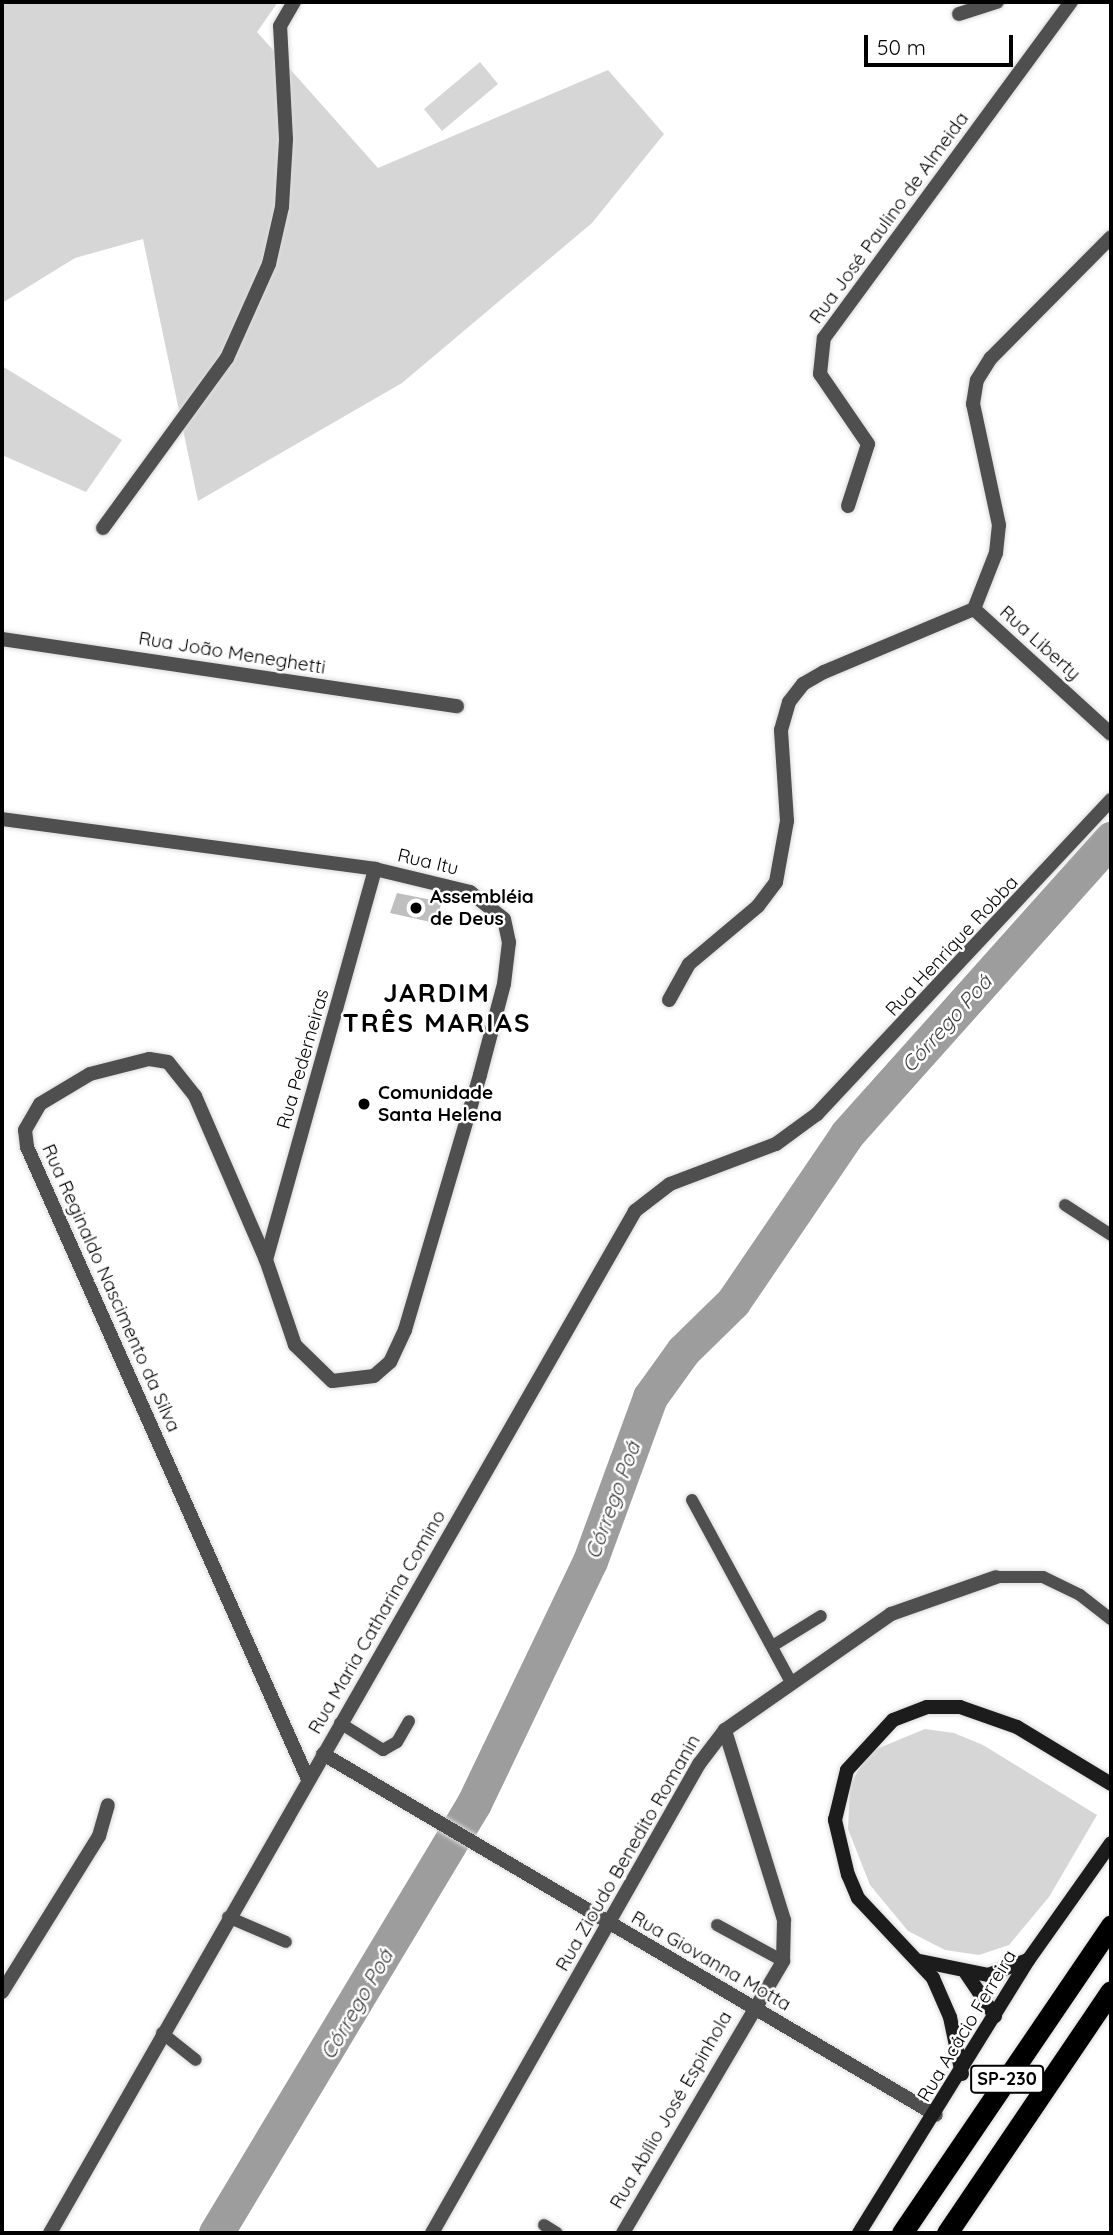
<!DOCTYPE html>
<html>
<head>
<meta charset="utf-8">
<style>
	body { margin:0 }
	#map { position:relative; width:1113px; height:2235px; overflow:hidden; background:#fff; font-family:Quicksand,sans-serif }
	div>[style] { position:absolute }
	.green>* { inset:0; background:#d6d6d6 }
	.river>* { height:35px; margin:-17.5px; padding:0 17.5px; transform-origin:17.5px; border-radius:17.5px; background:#9d9d9d }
	.building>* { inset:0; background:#bfbfbf }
	.roads { filter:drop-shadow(0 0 2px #dbdbdb) drop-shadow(0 0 2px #dbdbdb) }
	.lane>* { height:12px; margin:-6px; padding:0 6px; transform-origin:6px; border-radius:6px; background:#4f4f4f }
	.street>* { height:14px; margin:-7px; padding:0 7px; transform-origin:7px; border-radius:7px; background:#4f4f4f }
	.secondary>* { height:14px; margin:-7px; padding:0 7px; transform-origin:7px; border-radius:7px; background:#1c1c1c }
	.highway>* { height:21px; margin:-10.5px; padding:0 10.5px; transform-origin:10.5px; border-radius:10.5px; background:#000 }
	.dots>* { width:19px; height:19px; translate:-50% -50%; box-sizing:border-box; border:4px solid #fff; border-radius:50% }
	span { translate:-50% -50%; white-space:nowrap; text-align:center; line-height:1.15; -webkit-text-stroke:5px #fff; paint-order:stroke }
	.shield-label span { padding:2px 5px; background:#fff; border:2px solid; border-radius:5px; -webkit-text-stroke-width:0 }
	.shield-label { font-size:18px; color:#000; font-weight:700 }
	.street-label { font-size:19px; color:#000 }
	.poi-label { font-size:19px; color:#000; font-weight:700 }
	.left { translate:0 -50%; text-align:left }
	.water-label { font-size:21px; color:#3e3e3e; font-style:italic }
	.district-label { font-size:26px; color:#000; font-weight:700; letter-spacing:2px }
	.frame { position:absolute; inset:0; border:4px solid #000; pointer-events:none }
	.scale { position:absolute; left:864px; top:35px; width:149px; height:32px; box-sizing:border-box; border:4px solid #000; border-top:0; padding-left:9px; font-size:21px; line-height:24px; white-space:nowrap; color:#000; -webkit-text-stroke:5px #fff; paint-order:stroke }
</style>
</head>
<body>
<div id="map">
	<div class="green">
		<div style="clip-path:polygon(2px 2px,278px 2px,257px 32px,378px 168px,608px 70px,664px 134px,592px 223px,402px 383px,198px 501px,143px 239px,75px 258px,2px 303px)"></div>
		<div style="clip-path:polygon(480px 62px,498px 84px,442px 131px,424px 109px)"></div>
		<div style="clip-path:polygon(2px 366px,122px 440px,86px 492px,2px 455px)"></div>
		<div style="clip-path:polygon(925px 1729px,954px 1733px,983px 1745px,1097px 1815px,1049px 1897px,1009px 1945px,979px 1955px,945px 1950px,908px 1931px,870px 1885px,848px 1829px,850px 1785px,869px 1752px)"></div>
	</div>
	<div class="river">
		<div style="left:216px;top:2233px;width:501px;rotate:-59.04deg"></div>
		<div style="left:474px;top:1803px;width:268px;rotate:-64.4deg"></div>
		<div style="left:590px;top:1561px;width:175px;rotate:-69.9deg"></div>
		<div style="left:650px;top:1397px;width:57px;rotate:-54.3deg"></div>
		<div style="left:683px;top:1351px;width:70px;rotate:-44.4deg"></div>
		<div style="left:733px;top:1302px;width:203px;rotate:-55.8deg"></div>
		<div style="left:847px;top:1134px;width:396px;rotate:-48.2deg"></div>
	</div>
	<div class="building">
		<div style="clip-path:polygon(397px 893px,442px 902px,435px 923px,390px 913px)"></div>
	</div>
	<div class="roads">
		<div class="lane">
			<div style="left:1065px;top:1205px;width:55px;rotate:33.1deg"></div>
			<div style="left:692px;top:1500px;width:207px;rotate:61.5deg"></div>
			<div style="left:996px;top:1577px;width:47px"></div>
			<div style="left:1043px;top:1577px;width:41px;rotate:25.9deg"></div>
			<div style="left:1080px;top:1595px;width:39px;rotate:38deg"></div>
			<div style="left:774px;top:1645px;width:55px;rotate:-31.7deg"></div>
			<div style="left:340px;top:1723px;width:51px;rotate:32.1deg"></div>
			<div style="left:383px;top:1750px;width:16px;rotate:-30deg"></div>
			<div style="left:397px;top:1742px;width:24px;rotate:-60deg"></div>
			<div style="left:228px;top:1917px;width:63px;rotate:23.3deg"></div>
			<div style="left:717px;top:1925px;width:75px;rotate:28.6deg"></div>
			<div style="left:162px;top:2033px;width:43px;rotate:38.5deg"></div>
			<div style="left:544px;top:2225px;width:15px;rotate:32deg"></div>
		</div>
		<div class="street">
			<div style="left:959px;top:14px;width:40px;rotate:-18deg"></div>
			<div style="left:848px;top:506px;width:65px;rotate:-72.1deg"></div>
			<div style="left:868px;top:444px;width:85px;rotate:-124.4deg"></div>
			<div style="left:820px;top:374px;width:36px;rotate:-84deg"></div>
			<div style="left:824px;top:338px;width:417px;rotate:-53.7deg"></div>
			<div style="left:103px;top:528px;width:210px;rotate:-53.9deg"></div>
			<div style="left:227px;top:358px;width:103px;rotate:-65.9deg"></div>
			<div style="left:269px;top:264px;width:58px;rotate:-77.2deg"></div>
			<div style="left:282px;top:207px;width:68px;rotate:-86.6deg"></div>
			<div style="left:286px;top:139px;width:113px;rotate:-93deg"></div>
			<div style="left:280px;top:26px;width:28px;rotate:-60deg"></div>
			<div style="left:974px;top:609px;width:185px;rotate:42.4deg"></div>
			<div style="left:2px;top:639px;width:460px;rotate:8.4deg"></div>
			<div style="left:2px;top:819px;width:376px;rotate:7.6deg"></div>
			<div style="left:375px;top:869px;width:98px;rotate:13.6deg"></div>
			<div style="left:470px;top:892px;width:43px;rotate:38.5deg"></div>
			<div style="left:504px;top:919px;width:24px;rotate:78deg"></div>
			<div style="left:509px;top:942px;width:42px;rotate:96.8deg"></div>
			<div style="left:504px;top:984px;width:94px;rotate:104.8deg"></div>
			<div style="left:480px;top:1075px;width:266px;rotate:106.4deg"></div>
			<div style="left:405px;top:1330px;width:35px;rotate:115deg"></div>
			<div style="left:390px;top:1362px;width:21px;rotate:139deg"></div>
			<div style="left:374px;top:1376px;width:42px;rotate:173.2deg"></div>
			<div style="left:332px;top:1381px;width:52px;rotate:-135.8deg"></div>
			<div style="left:295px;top:1345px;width:90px;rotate:-108.8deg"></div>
			<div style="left:266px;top:1260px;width:179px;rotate:-113.4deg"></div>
			<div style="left:195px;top:1096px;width:43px;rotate:-128.5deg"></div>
			<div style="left:168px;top:1062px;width:19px;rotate:-171deg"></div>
			<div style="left:149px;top:1059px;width:61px;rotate:165.7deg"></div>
			<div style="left:90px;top:1074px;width:58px;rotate:149deg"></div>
			<div style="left:40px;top:1104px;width:30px;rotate:120deg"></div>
			<div style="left:25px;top:1130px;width:17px;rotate:83deg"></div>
			<div style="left:27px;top:1147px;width:689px;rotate:66.04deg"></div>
			<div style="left:669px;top:1000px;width:41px;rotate:-60.9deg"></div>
			<div style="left:689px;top:964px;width:90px;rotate:-40deg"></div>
			<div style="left:758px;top:906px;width:30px;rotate:-53deg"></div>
			<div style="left:776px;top:882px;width:62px;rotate:-79.8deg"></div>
			<div style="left:787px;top:821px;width:91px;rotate:-93.8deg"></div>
			<div style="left:781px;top:730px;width:29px;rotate:-74deg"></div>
			<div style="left:789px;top:702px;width:23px;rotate:-52deg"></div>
			<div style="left:803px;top:684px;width:24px;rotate:-30deg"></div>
			<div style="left:824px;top:672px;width:163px;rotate:-22.8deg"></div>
			<div style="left:974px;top:609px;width:60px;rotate:-68.6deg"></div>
			<div style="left:996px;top:553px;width:28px;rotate:-84deg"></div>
			<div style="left:999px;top:525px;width:124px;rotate:-102.1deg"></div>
			<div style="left:973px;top:404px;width:24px;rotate:-81deg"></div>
			<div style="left:977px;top:380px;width:26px;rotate:-58deg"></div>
			<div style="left:991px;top:358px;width:170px;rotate:-45.2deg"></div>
			<div style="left:266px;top:1260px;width:406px;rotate:-74.4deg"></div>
			<div style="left:323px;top:1754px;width:711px;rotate:30.49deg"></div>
			<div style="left:2px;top:1992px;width:184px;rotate:-58.1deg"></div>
			<div style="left:99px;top:1836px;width:32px;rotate:-74deg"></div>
			<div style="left:50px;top:2233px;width:1178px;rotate:-60.21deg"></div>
			<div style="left:635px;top:1211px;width:44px;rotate:-37.6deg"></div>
			<div style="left:670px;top:1184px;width:113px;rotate:-20.7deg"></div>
			<div style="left:776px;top:1144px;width:51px;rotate:-36.2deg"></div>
			<div style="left:817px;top:1114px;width:430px;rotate:-46.9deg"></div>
			<div style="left:432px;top:2233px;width:540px;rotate:-60.35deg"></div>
			<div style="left:699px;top:1764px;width:43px;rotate:-52.6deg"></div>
			<div style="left:725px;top:1730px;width:203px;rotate:-34.9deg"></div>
			<div style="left:891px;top:1614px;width:111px;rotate:-19.4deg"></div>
			<div style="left:623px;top:2233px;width:316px;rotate:-59.5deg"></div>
			<div style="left:783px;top:1961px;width:41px;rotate:-88.6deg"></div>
			<div style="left:784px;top:1920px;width:199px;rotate:-107.3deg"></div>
		</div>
		<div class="secondary">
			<div style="left:920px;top:1961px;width:69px;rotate:11.6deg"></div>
			<div style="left:988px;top:1975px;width:43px;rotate:-20.6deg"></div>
			<div style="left:966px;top:1973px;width:52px;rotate:56deg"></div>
			<div style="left:962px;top:2074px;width:58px;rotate:-101.9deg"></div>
			<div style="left:950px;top:2017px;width:43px;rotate:-113.6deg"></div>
			<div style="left:933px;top:1978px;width:110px;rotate:-133.2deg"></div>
			<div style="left:858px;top:1898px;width:25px;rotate:-113deg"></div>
			<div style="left:848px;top:1875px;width:57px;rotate:-103.3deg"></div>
			<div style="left:835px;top:1820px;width:51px;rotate:-76.5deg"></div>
			<div style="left:847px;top:1770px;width:68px;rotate:-47.4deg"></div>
			<div style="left:893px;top:1720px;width:36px;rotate:-21deg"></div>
			<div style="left:927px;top:1707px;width:33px"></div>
			<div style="left:960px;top:1707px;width:60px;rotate:19.3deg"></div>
			<div style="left:1017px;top:1727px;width:110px;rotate:31.2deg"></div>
			<div style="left:859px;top:2233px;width:322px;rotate:-58.2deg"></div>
			<div style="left:1029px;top:1959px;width:142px;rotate:-54.7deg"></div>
		</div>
		<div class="highway">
			<div style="left:902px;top:2233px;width:372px;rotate:-55.8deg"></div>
			<div style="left:947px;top:2233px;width:292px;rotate:-55.9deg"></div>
		</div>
	</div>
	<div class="dots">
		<div style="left:416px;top:908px;background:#000"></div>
		<div style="left:364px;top:1104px;background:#000"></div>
	</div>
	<div class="shield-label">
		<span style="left:1007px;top:2079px">SP-230</span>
	</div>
	<div class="street-label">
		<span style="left:889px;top:218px;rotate:-54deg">Rua José Paulino de Almeida</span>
		<span style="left:1040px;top:643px;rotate:42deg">Rua Liberty</span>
		<span style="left:232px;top:653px;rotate:9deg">Rua João Meneghetti</span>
		<span style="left:428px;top:862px;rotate:13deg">Rua Itu</span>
		<span style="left:952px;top:946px;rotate:-47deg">Rua Henrique Robba</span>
		<span style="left:303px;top:1059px;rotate:-74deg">Rua Pederneiras</span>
		<span style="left:111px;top:1288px;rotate:66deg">Rua Reginaldo Nascimento da Silva</span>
		<span style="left:377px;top:1622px;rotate:-60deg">Rua Maria Catharina Comino</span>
		<span style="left:628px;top:1853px;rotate:-60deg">Rua Zioudo Benedito Romanin</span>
		<span style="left:711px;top:1961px;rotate:30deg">Rua Giovanna Motta</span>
		<span style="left:967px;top:2026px;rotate:-59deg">Rua Acácio Ferreira</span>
		<span style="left:671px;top:2110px;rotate:-60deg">Rua Abílio José Espinhola</span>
	</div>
	<div class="poi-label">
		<span class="left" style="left:430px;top:908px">Assembléia<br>de Deus</span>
		<span class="left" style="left:378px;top:1104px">Comunidade<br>Santa Helena</span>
	</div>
	<div class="water-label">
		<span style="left:946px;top:1023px;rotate:-48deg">Córrego Poá</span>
		<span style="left:612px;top:1500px;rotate:-70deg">Córrego Poá</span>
		<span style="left:356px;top:2004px;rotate:-60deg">Córrego Poá</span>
	</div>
	<div class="district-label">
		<span style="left:437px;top:1008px">JARDIM<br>TRÊS MARIAS</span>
	</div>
	<div class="frame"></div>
	<div class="scale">50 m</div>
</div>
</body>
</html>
